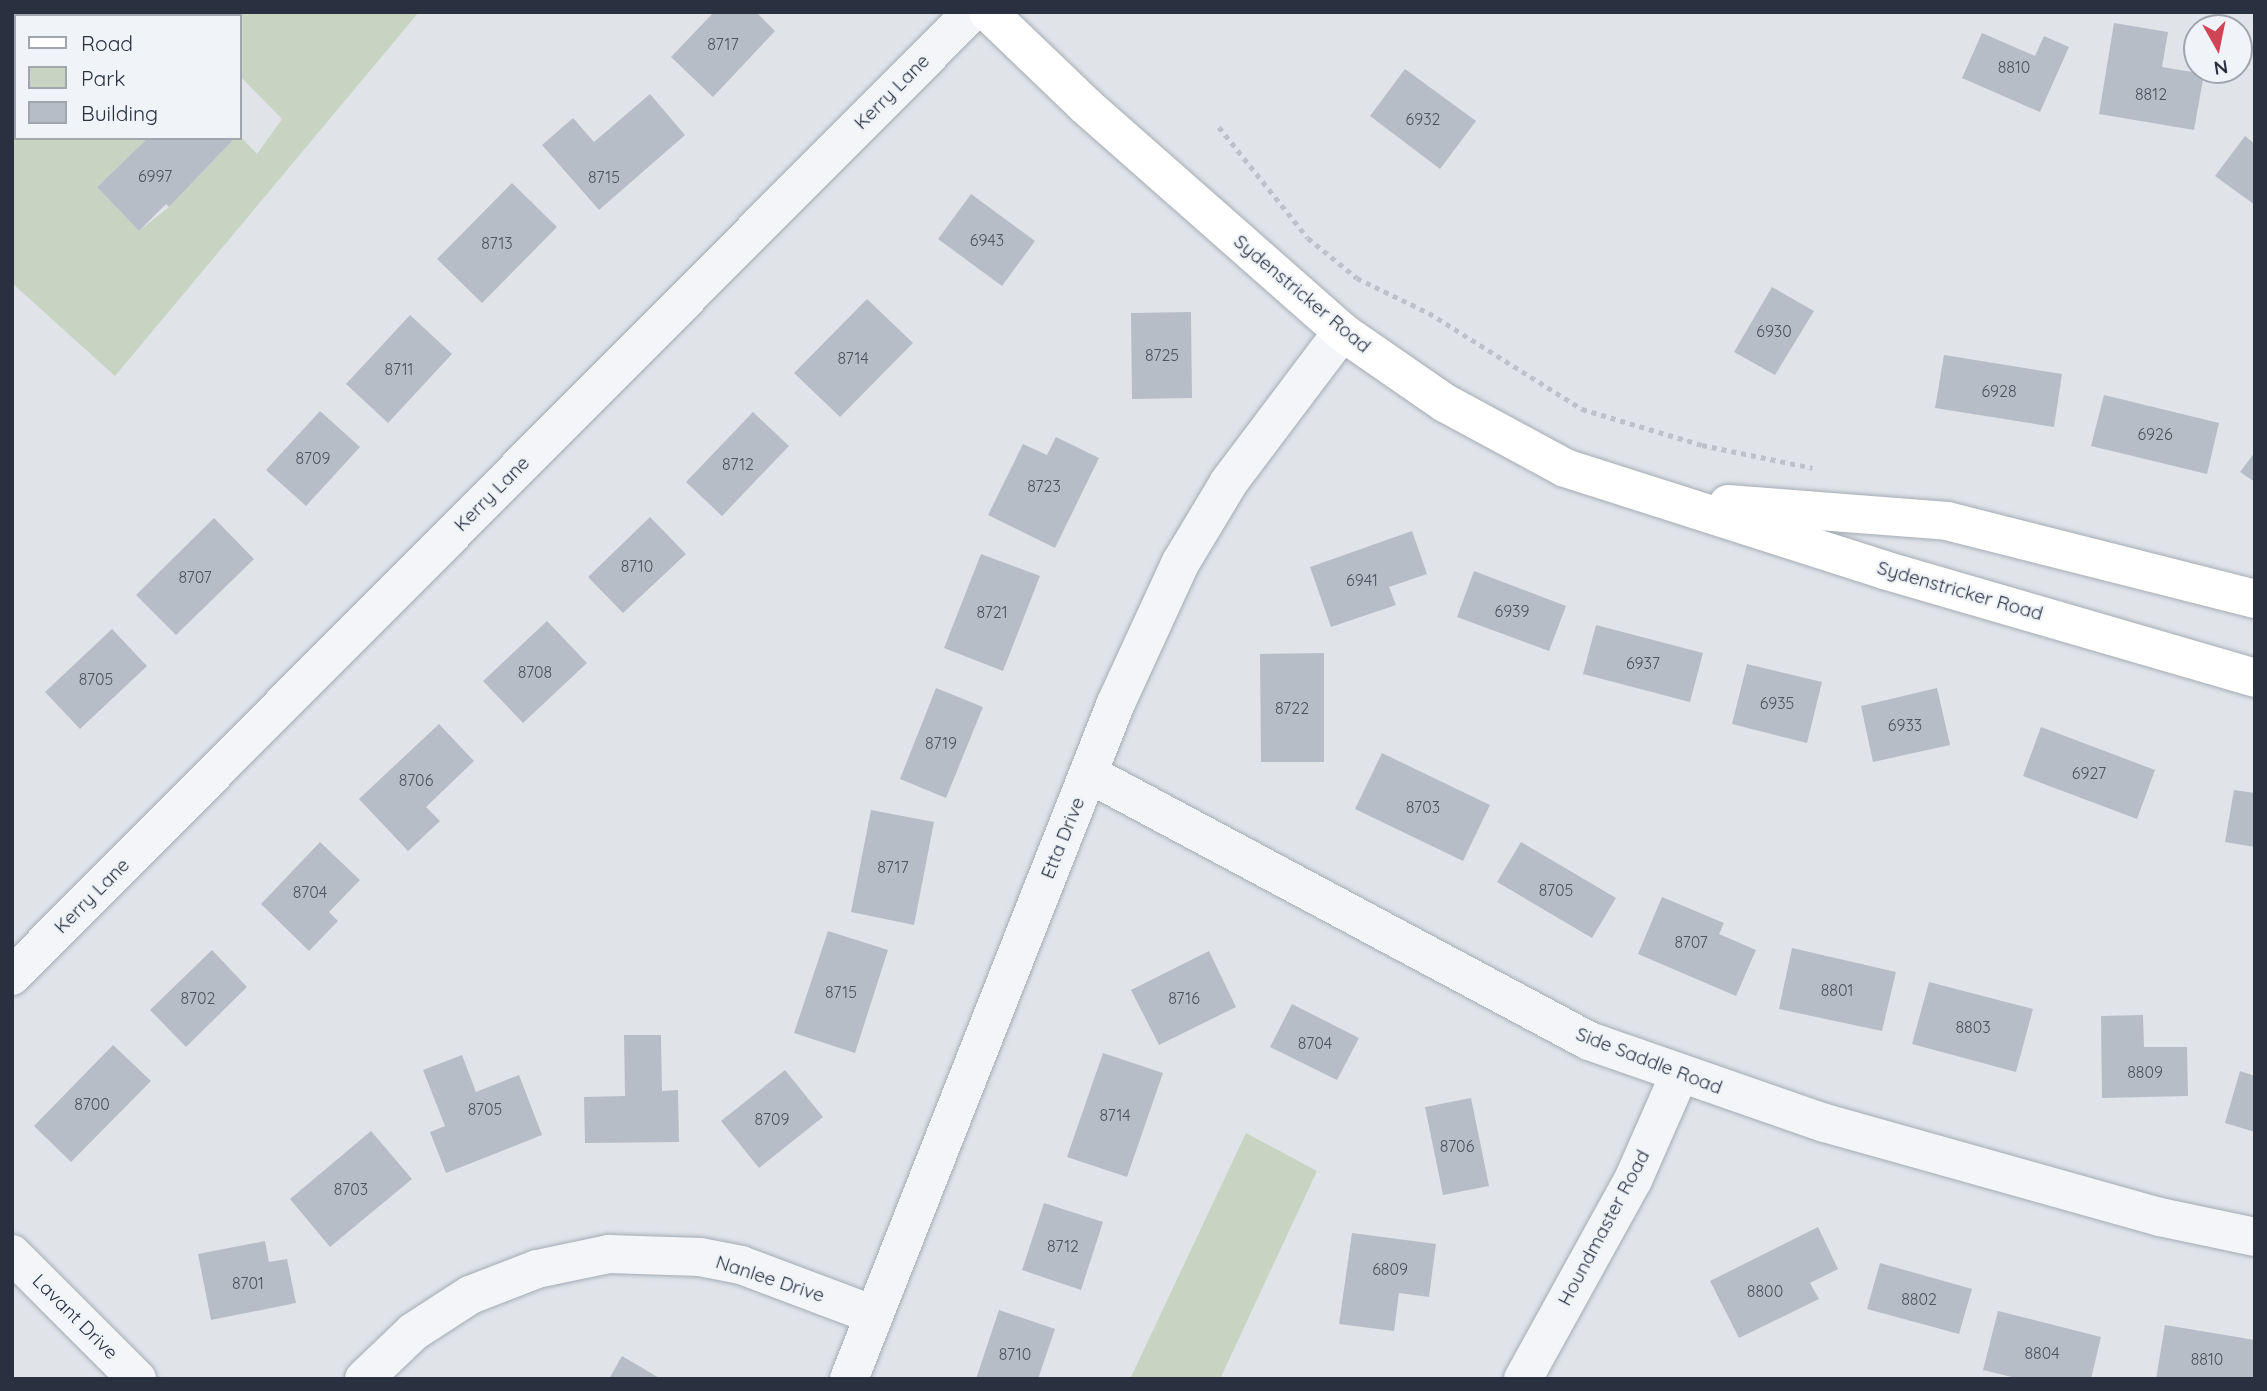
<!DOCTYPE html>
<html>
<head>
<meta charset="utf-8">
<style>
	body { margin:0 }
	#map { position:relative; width:2267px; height:1391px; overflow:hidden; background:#e0e4e9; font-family:Quicksand,sans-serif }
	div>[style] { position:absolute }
	.green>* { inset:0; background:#c6d4c1 }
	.building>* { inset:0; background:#b7bdc6 }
	.path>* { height:4.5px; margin-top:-2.25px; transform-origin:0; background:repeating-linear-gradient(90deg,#bec2c8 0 5px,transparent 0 10px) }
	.roads { filter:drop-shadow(0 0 2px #a5abb3) drop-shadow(0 0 2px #a5abb3) }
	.street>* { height:38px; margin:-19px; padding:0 19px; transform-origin:19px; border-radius:19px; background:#f3f5f8 }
	.secondary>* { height:38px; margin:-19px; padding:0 19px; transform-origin:19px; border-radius:19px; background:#fff }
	span { translate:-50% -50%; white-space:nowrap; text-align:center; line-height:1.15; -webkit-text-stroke:5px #f0f3f7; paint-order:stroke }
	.number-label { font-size:16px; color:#4c5462 }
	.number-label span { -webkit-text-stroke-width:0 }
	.street-label { font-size:19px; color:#293141 }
	.frame { position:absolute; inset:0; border:14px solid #293141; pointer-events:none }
	.legend { position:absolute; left:14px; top:14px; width:228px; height:126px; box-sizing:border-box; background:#f0f3f7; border:2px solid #a0a5ae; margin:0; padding:9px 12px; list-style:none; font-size:21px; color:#293141 }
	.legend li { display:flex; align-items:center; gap:14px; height:35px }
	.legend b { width:35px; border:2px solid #a0a5ae }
	.north { position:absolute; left:2183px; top:14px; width:70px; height:70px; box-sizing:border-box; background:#f0f3f7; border:2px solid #a0a5ae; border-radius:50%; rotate:171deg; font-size:19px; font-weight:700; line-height:28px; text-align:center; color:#293141 }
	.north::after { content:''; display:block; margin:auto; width:24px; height:32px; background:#d04456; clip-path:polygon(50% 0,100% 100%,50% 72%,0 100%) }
</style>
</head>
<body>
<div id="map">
	<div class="green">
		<div style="clip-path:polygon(175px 12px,419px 12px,115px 376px,12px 283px,12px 16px,16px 138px,148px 138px,97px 187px,139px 231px,169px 207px,235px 138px,240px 136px,257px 154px,282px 119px,240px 76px,240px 16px)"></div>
		<div style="clip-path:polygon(1246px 1133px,1317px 1171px,1220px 1379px,1130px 1379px)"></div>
	</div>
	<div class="building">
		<div style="clip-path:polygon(714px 12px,756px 12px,775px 31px,713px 97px,671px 57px)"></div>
		<div style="clip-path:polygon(2114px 23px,2168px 32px,2162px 67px,2204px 74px,2194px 130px,2099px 114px)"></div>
		<div style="clip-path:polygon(1982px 33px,2035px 56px,2044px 36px,2069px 47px,2040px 112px,1962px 78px)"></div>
		<div style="clip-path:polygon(1405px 69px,1476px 121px,1440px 169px,1370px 116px)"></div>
		<div style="clip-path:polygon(650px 94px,685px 135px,599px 210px,542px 145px,573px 118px,594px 142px)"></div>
		<div style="clip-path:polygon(2245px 136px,2255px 144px,2255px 205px,2215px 176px)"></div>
		<div style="clip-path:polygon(148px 138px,235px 138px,169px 207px,166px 204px,139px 231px,97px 187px)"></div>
		<div style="clip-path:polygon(512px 183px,557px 227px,482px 303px,437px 259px)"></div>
		<div style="clip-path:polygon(971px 194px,1035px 241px,1002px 286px,938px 239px)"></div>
		<div style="clip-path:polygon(1772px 287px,1814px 311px,1775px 375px,1734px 352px)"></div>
		<div style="clip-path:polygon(867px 299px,913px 343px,840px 417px,794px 373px)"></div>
		<div style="clip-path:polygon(1191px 312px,1192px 398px,1132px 399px,1131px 313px)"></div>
		<div style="clip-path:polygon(410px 315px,452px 354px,388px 423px,346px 384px)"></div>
		<div style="clip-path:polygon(1944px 355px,2062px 374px,2054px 427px,1935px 408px)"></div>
		<div style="clip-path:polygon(2104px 395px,2219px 423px,2207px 474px,2091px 446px)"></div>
		<div style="clip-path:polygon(320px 411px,360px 447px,306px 506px,266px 470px)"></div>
		<div style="clip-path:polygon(753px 412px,789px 446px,722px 516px,686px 482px)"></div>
		<div style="clip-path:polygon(1056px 437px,1099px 458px,1055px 548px,988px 515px,1023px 444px,1047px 455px)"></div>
		<div style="clip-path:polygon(2255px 452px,2255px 482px,2240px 472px)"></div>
		<div style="clip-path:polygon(650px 517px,686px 554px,623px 613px,588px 577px)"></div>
		<div style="clip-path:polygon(214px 518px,254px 559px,176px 635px,136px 595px)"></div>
		<div style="clip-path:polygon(1412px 531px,1427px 574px,1389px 587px,1396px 605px,1331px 627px,1310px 567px)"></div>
		<div style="clip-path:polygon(981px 554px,1040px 576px,1003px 671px,944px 648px)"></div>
		<div style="clip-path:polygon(1474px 571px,1566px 606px,1549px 651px,1457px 617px)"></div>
		<div style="clip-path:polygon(547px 621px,587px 663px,523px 723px,483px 681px)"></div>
		<div style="clip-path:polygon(1596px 625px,1703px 653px,1690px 702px,1583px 674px)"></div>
		<div style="clip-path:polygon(112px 629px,147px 666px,80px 729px,45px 692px)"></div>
		<div style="clip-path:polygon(1324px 653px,1324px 762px,1261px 762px,1260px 654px)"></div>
		<div style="clip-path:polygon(1747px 664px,1822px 682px,1807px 743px,1732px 724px)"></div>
		<div style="clip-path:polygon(936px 688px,983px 707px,946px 798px,900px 779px)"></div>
		<div style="clip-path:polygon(1937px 688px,1950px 745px,1873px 762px,1861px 706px)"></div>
		<div style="clip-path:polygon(439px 724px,474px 761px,426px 807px,440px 821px,408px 851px,359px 799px)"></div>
		<div style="clip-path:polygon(2041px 727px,2155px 770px,2137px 819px,2023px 776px)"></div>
		<div style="clip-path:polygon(1382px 753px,1490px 805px,1463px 861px,1355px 809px)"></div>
		<div style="clip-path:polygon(2234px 790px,2255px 793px,2255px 847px,2225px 842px)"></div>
		<div style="clip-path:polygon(871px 810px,934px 822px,914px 925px,851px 912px)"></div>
		<div style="clip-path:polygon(320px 842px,360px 880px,329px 912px,338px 921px,309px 951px,261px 904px)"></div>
		<div style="clip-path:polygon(1521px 842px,1616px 898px,1592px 938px,1497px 882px)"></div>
		<div style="clip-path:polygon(1662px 897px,1724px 923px,1719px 934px,1756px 950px,1736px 996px,1638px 954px)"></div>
		<div style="clip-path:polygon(828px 931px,888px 950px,855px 1053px,794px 1033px)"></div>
		<div style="clip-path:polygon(1792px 948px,1896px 972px,1882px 1031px,1779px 1009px)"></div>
		<div style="clip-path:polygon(212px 950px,247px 987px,186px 1047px,150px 1010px)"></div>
		<div style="clip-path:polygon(1209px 951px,1236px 1007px,1159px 1045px,1131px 990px)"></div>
		<div style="clip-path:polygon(1929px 982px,2033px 1009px,2016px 1072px,1912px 1044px)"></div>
		<div style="clip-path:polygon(1292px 1004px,1359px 1038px,1337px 1080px,1270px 1047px)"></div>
		<div style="clip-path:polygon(2143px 1015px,2144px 1047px,2187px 1047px,2188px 1096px,2102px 1098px,2101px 1016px)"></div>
		<div style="clip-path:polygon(624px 1035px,661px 1035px,662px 1091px,678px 1090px,679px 1142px,585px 1143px,584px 1097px,625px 1096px)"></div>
		<div style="clip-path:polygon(113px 1045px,151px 1081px,71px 1162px,34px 1126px)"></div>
		<div style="clip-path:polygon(1103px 1053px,1163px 1073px,1127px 1177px,1067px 1157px)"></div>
		<div style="clip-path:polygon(462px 1055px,476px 1092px,519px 1075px,542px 1135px,446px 1173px,430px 1132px,445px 1126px,423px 1070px)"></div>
		<div style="clip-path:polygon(785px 1070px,823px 1117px,759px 1168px,721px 1121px)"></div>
		<div style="clip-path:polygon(2240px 1071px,2255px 1076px,2255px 1132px,2225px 1123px)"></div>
		<div style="clip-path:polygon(1471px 1098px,1489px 1186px,1443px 1195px,1425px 1107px)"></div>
		<div style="clip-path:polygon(371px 1131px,412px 1179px,330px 1247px,290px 1199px)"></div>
		<div style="clip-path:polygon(1044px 1203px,1103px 1222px,1081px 1290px,1022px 1270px)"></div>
		<div style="clip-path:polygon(1818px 1227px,1838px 1269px,1810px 1283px,1819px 1299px,1739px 1338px,1710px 1281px)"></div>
		<div style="clip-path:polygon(1352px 1233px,1436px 1244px,1429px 1297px,1399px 1293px,1394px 1331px,1339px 1324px)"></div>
		<div style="clip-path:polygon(265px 1241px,269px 1262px,287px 1259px,296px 1303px,211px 1320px,198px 1254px)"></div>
		<div style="clip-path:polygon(1880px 1263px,1972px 1289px,1959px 1334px,1867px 1309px)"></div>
		<div style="clip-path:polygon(999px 1310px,1055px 1329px,1038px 1379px,976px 1379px)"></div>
		<div style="clip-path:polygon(1998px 1311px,2101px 1337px,2091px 1379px,2020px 1379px,1983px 1370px)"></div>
		<div style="clip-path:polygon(2165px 1325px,2255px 1340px,2255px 1379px,2156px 1379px)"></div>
		<div style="clip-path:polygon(622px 1356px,661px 1379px,609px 1379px)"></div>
	</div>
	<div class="path">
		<div style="left:1219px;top:127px;width:142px;rotate:51.3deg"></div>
		<div style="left:1308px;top:238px;width:63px;rotate:39.2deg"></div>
		<div style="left:1357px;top:278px;width:80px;rotate:25.9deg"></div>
		<div style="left:1429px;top:313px;width:181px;rotate:32.1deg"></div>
		<div style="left:1582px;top:409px;width:125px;rotate:16.7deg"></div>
		<div style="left:1702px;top:445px;width:113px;rotate:11.7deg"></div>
	</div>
	<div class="roads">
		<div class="street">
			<div style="left:1089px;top:774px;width:567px;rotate:28.1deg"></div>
			<div style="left:1589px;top:1041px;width:250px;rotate:19.2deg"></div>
			<div style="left:1825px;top:1123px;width:348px;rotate:15.7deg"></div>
			<div style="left:2160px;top:1217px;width:97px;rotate:11.9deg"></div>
			<div style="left:12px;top:976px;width:1360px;rotate:-45.12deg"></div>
			<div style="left:12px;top:1254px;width:177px;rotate:45deg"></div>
			<div style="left:364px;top:1379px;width:68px;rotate:-43.8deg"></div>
			<div style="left:413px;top:1332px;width:68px;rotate:-33deg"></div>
			<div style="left:470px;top:1295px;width:72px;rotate:-21.2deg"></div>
			<div style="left:537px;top:1269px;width:74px;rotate:-11.8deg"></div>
			<div style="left:609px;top:1254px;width:91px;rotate:1.9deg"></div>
			<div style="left:700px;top:1257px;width:42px;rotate:11deg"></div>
			<div style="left:741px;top:1265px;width:142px;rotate:20.6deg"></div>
			<div style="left:849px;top:1379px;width:727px;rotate:-68.45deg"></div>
			<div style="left:1116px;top:703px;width:155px;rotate:-65.3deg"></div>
			<div style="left:1181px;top:562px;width:93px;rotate:-59deg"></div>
			<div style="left:1229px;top:482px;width:188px;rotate:-53deg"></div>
			<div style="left:1523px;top:1379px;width:227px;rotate:-61.1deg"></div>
			<div style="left:1633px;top:1180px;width:115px;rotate:-66.3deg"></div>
		</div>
		<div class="secondary">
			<div style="left:988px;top:12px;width:136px;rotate:43.8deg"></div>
			<div style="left:1086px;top:106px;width:341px;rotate:41.4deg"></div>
			<div style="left:1342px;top:332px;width:125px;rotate:34.6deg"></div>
			<div style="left:1445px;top:403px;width:136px;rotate:28.4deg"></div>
			<div style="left:1565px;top:468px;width:335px;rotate:17.7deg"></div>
			<div style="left:1884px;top:570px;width:386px;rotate:16.2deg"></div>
			<div style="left:1728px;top:504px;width:220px;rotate:4.4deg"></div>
			<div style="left:1947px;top:521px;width:318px;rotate:14.2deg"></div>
		</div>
	</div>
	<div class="number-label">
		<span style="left:723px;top:44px">8717</span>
		<span style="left:2014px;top:67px">8810</span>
		<span style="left:2151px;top:94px">8812</span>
		<span style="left:1423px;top:119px">6932</span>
		<span style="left:155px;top:176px">6997</span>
		<span style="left:604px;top:177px">8715</span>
		<span style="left:987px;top:240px">6943</span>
		<span style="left:497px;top:243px">8713</span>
		<span style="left:1774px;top:331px">6930</span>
		<span style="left:1162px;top:355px">8725</span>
		<span style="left:853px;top:358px">8714</span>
		<span style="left:399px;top:369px">8711</span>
		<span style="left:1999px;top:391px">6928</span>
		<span style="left:2155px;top:434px">6926</span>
		<span style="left:313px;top:458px">8709</span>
		<span style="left:738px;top:464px">8712</span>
		<span style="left:1044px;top:486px">8723</span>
		<span style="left:637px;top:566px">8710</span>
		<span style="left:195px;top:577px">8707</span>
		<span style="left:1362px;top:580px">6941</span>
		<span style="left:1512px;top:611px">6939</span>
		<span style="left:992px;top:612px">8721</span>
		<span style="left:1643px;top:663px">6937</span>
		<span style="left:535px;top:672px">8708</span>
		<span style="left:96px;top:679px">8705</span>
		<span style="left:1777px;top:703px">6935</span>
		<span style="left:1292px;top:708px">8722</span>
		<span style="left:1905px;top:725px">6933</span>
		<span style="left:941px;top:743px">8719</span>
		<span style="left:2089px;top:773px">6927</span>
		<span style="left:416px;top:780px">8706</span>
		<span style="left:1423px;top:807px">8703</span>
		<span style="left:893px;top:867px">8717</span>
		<span style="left:1556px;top:890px">8705</span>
		<span style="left:310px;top:892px">8704</span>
		<span style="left:1691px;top:942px">8707</span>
		<span style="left:1837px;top:990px">8801</span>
		<span style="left:841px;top:992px">8715</span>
		<span style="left:198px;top:998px">8702</span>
		<span style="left:1184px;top:998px">8716</span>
		<span style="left:1973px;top:1027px">8803</span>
		<span style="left:1315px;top:1043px">8704</span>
		<span style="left:2145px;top:1072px">8809</span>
		<span style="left:92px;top:1104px">8700</span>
		<span style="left:485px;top:1109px">8705</span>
		<span style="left:1115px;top:1115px">8714</span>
		<span style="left:772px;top:1119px">8709</span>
		<span style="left:1457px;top:1146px">8706</span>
		<span style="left:351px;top:1189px">8703</span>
		<span style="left:1063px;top:1246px">8712</span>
		<span style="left:1390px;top:1269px">6809</span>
		<span style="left:248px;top:1283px">8701</span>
		<span style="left:1765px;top:1291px">8800</span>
		<span style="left:1919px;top:1299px">8802</span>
		<span style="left:2042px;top:1353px">8804</span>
		<span style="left:1015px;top:1354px">8710</span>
		<span style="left:2207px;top:1359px">8810</span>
	</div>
	<div class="street-label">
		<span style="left:892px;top:92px;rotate:-45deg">Kerry Lane</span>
		<span style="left:1302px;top:294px;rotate:40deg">Sydenstricker Road</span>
		<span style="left:492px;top:494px;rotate:-45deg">Kerry Lane</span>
		<span style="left:1960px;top:591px;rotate:16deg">Sydenstricker Road</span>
		<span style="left:1063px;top:838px;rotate:-68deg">Etta Drive</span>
		<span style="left:92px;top:896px;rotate:-45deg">Kerry Lane</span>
		<span style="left:1649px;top:1061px;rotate:21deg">Side Saddle Road</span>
		<span style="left:1604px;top:1228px;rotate:-62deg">Houndmaster Road</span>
		<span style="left:770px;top:1279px;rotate:18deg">Nanlee Drive</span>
		<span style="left:75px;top:1317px;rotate:45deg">Lavant Drive</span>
	</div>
	<div class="frame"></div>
	<ul class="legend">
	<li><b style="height:9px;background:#fff"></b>Road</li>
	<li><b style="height:19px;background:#c6d4c1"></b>Park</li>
	<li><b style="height:19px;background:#b7bdc6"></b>Building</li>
	</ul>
	<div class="north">N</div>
</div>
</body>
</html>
